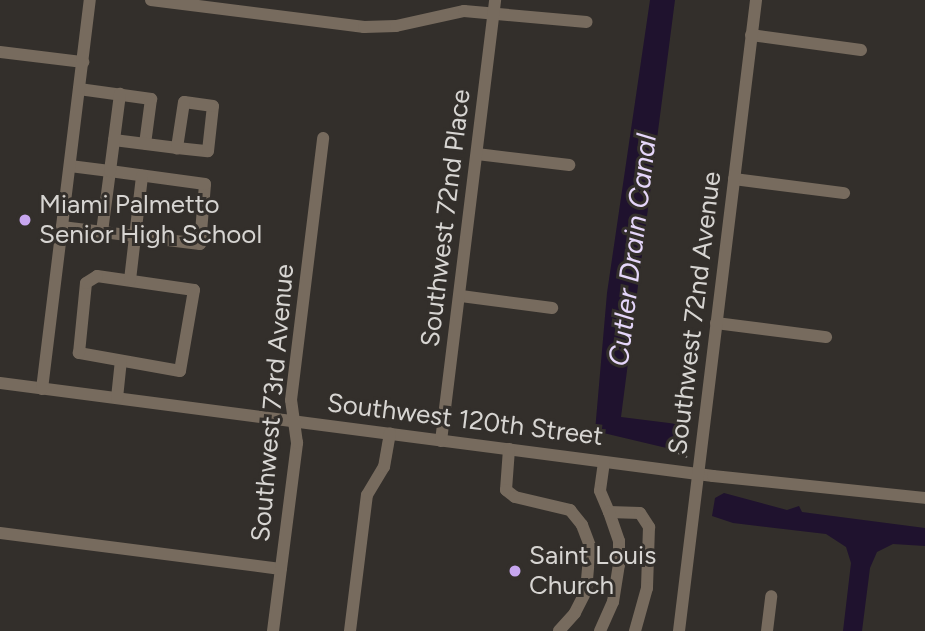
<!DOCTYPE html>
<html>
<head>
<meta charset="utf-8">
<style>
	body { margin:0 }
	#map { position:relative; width:925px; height:631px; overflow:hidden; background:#332f2b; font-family:Figtree,sans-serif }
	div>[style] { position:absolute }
	.water>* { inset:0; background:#1f122e }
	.path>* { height:2px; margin-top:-1px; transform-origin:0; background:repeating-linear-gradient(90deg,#817e7a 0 3.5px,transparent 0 8.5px) }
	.minor>* { height:12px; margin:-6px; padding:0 6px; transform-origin:6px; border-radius:6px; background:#776b5e }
	.dots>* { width:19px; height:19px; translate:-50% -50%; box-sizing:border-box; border:4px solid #332f2b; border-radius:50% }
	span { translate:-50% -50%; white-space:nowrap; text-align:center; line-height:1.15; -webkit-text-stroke:6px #332f2b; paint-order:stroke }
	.poi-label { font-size:26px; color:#d7d5d2 }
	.left { translate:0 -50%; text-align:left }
	.street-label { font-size:26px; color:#d7d5d2 }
	.water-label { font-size:28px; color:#e5d6fa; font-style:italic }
</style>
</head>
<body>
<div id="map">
	<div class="water">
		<div style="clip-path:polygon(650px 0,675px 0,621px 417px,677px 424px,683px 438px,675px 450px,595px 431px,607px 293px)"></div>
		<div style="clip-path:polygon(724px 493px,787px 510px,799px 506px,802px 512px,925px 528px,925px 546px,893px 544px,877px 552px,870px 568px,862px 631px,843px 631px,851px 563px,846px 547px,826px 534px,733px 523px,712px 516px,715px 498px)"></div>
	</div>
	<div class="path">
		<div style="left:678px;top:453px;width:10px;rotate:24deg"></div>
	</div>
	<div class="minor">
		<div style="left:151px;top:0;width:215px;rotate:7.2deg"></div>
		<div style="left:364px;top:27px;width:32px;rotate:-2deg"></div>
		<div style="left:396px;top:26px;width:70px;rotate:-12.4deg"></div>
		<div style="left:464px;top:11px;width:123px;rotate:5.1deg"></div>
		<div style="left:751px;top:35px;width:111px;rotate:7.8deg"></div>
		<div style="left:0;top:52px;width:84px;rotate:6.9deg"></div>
		<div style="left:79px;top:89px;width:73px;rotate:7.9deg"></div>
		<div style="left:151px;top:99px;width:45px;rotate:97.6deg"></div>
		<div style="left:114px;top:140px;width:64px;rotate:7.2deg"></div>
		<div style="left:177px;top:148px;width:31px;rotate:6deg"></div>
		<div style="left:208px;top:151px;width:45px;rotate:-83.7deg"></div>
		<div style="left:213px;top:106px;width:29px;rotate:-172deg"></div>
		<div style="left:184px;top:102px;width:47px;rotate:98.7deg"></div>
		<div style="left:477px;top:154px;width:93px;rotate:6.8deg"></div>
		<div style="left:70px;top:166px;width:40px;rotate:7.1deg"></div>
		<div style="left:110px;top:171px;width:62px;rotate:97.5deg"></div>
		<div style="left:734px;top:179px;width:111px;rotate:7.3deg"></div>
		<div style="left:62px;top:227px;width:139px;rotate:7deg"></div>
		<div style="left:200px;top:244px;width:60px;rotate:-85.2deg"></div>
		<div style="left:205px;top:184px;width:96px;rotate:-172.2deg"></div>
		<div style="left:110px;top:171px;width:78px;rotate:-82.6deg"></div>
		<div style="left:97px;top:276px;width:98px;rotate:8.2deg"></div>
		<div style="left:194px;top:290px;width:82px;rotate:99.8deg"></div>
		<div style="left:180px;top:371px;width:103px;rotate:-169.9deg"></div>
		<div style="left:79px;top:353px;width:70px;rotate:-84.3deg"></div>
		<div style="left:86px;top:283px;width:13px;rotate:-32deg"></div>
		<div style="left:130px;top:280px;width:105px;rotate:-83.4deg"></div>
		<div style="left:461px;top:296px;width:92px;rotate:7.5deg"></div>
		<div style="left:716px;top:323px;width:111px;rotate:7.3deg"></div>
		<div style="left:0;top:383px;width:719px;rotate:7.43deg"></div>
		<div style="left:713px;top:476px;width:213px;rotate:5.9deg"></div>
		<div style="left:42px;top:389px;width:392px;rotate:-83deg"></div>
		<div style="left:117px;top:398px;width:36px;rotate:-84deg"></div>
		<div style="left:441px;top:441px;width:444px;rotate:-83deg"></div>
		<div style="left:509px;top:449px;width:41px;rotate:94.2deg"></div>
		<div style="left:506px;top:490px;width:11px;rotate:38deg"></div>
		<div style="left:515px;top:497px;width:57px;rotate:13.3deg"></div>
		<div style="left:570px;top:510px;width:19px;rotate:51deg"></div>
		<div style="left:582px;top:525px;width:22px;rotate:69deg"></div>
		<div style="left:590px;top:546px;width:45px;rotate:95.1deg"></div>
		<div style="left:586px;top:591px;width:25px;rotate:117deg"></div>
		<div style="left:575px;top:613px;width:24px;rotate:132deg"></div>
		<div style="left:604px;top:462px;width:29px;rotate:98deg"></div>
		<div style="left:600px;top:491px;width:23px;rotate:67deg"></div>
		<div style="left:609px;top:512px;width:31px;rotate:2deg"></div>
		<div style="left:640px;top:513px;width:17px;rotate:57deg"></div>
		<div style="left:649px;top:527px;width:61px;rotate:91.9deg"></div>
		<div style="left:647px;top:588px;width:45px;rotate:105.6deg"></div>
		<div style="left:0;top:533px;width:283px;rotate:7.3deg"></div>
		<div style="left:273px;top:631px;width:190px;rotate:-82.7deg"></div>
		<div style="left:297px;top:443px;width:43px;rotate:-97.9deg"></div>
		<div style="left:291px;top:400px;width:264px;rotate:-83deg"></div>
		<div style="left:350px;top:631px;width:137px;rotate:-82.9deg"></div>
		<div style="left:367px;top:495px;width:33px;rotate:-59deg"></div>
		<div style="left:384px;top:467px;width:34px;rotate:-80deg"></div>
		<div style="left:600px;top:631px;width:32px;rotate:-66deg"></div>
		<div style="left:613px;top:602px;width:37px;rotate:-81deg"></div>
		<div style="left:619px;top:565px;width:24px;rotate:-90deg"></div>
		<div style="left:619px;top:541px;width:31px;rotate:-109deg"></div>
		<div style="left:679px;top:631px;width:636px;rotate:-83.04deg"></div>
		<div style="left:767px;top:631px;width:35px;rotate:-83deg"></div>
	</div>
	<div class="dots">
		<div style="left:25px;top:220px;background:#c7a6ef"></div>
		<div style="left:515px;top:571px;background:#c7a6ef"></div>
	</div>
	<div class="poi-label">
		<span class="left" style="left:39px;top:220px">Miami Palmetto<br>Senior High School</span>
		<span class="left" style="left:529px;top:571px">Saint Louis<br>Church</span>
	</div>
	<div class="street-label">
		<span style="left:446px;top:218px;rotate:-83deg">Southwest 72nd Place</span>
		<span style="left:695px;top:313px;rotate:-83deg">Southwest 72nd Avenue</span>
		<span style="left:273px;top:403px;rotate:-85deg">Southwest 73rd Avenue</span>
		<span style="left:465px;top:420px;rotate:7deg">Southwest 120th Street</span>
	</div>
	<div class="water-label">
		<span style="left:632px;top:250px;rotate:-83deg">Cutler Drain Canal</span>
	</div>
</div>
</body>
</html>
